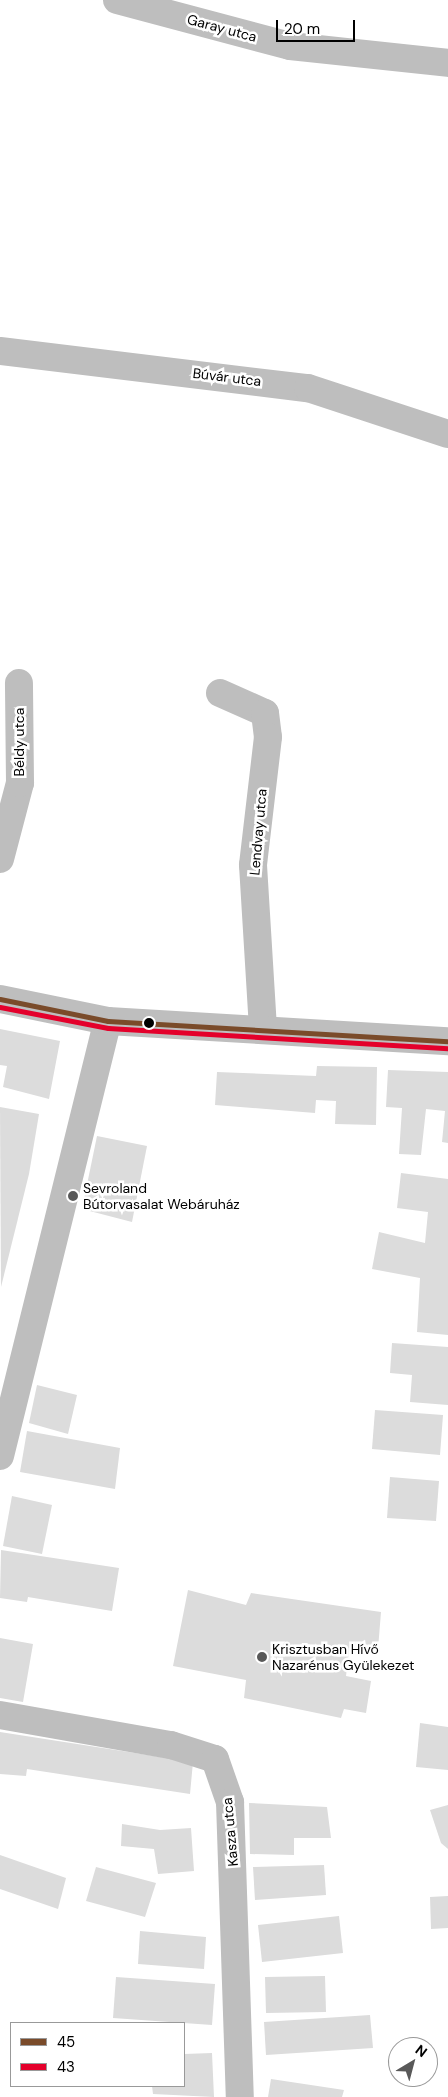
<!DOCTYPE html>
<html>
<head>
<meta charset="utf-8">
<style>
	body { margin:0 }
	#map { position:relative; width:448px; height:2097px; overflow:hidden; background:#fff; font-family:"DM Sans",sans-serif }
	div>[style] { position:absolute }
	.building>* { inset:0; background:#dcdcdc }
	.minor>* { height:28px; margin:-14px; padding:0 14px; transform-origin:14px; border-radius:14px; background:#bebebe }
	.tertiary>* { height:28px; margin:-14px; padding:0 14px; transform-origin:14px; border-radius:14px; background:#bebebe }
	.bus-1>* { height:5px; margin:-2.5px; padding:0 2.5px; transform-origin:2.5px; border-radius:2.5px; background:#7a4b2a }
	.bus-2>* { height:5px; margin:-2.5px; padding:0 2.5px; transform-origin:2.5px; border-radius:2.5px; background:#e4002b }
	.dots>* { width:14px; height:14px; translate:-50% -50%; box-sizing:border-box; border:2px solid #fff; border-radius:50% }
	span { translate:-50% -50%; white-space:nowrap; text-align:center; line-height:1.15; -webkit-text-stroke:5px #fff; paint-order:stroke }
	.street-label { font-size:14px; color:#000 }
	.poi-label { font-size:14px; color:#000 }
	.left { translate:0 -50%; text-align:left }
	.legend { position:absolute; left:10px; top:2022px; width:175px; height:65px; box-sizing:border-box; background:#fff; border:1px solid #999; margin:0; padding:6px 9px; list-style:none; font-size:15px; color:#000 }
	.legend li { display:flex; align-items:center; gap:10px; height:25px }
	.legend b { width:25px; border:1px solid #999 }
	.north { position:absolute; left:388px; top:2037px; width:50px; height:50px; box-sizing:border-box; background:#fff; border:1px solid #999; border-radius:50%; rotate:37deg; font-size:14px; font-weight:700; line-height:20px; text-align:center; color:#000 }
	.north::after { content:''; display:block; margin:auto; width:18px; height:22px; background:#595959; clip-path:polygon(50% 0,100% 100%,50% 72%,0 100%) }
	.scale { position:absolute; left:276px; top:20px; width:79px; height:22px; box-sizing:border-box; border:2px solid #000; border-top:0; padding-left:6px; font-size:15px; line-height:18px; white-space:nowrap; color:#000; -webkit-text-stroke:4px #fff; paint-order:stroke }
</style>
</head>
<body>
<div id="map">
	<div class="building">
		<div style="clip-path:polygon(0 1029px,60px 1041px,49px 1099px,3px 1087px,7px 1066px,0 1065px)"></div>
		<div style="clip-path:polygon(317px 1066px,377px 1067px,376px 1125px,335px 1124px,336px 1101px,316px 1100px,315px 1113px,215px 1105px,217px 1072px,316px 1076px)"></div>
		<div style="clip-path:polygon(388px 1070px,448px 1072px,448px 1143px,442px 1142px,445px 1111px,426px 1109px,421px 1155px,399px 1154px,402px 1108px,386px 1107px)"></div>
		<div style="clip-path:polygon(0 1107px,39px 1114px,29px 1174px,1px 1287px)"></div>
		<div style="clip-path:polygon(97px 1136px,147px 1146px,132px 1222px,82px 1209px)"></div>
		<div style="clip-path:polygon(401px 1173px,448px 1179px,448px 1335px,417px 1332px,420px 1278px,372px 1269px,379px 1232px,425px 1243px,428px 1212px,397px 1208px)"></div>
		<div style="clip-path:polygon(392px 1343px,448px 1347px,448px 1405px,410px 1402px,412px 1375px,390px 1373px)"></div>
		<div style="clip-path:polygon(37px 1385px,77px 1395px,68px 1434px,29px 1423px)"></div>
		<div style="clip-path:polygon(375px 1410px,443px 1415px,440px 1455px,372px 1449px)"></div>
		<div style="clip-path:polygon(27px 1431px,120px 1448px,115px 1489px,20px 1472px)"></div>
		<div style="clip-path:polygon(390px 1477px,439px 1481px,436px 1521px,387px 1518px)"></div>
		<div style="clip-path:polygon(12px 1496px,52px 1505px,42px 1554px,3px 1546px)"></div>
		<div style="clip-path:polygon(1px 1550px,119px 1568px,112px 1611px,28px 1597px,27px 1602px,0 1598px)"></div>
		<div style="clip-path:polygon(188px 1590px,246px 1605px,251px 1593px,381px 1612px,378px 1649px,350px 1645px,346px 1676px,371px 1681px,366px 1713px,344px 1709px,341px 1718px,244px 1698px,246px 1680px,173px 1666px)"></div>
		<div style="clip-path:polygon(0 1638px,33px 1644px,23px 1702px,0 1698px)"></div>
		<div style="clip-path:polygon(420px 1723px,448px 1727px,448px 1770px,416px 1767px)"></div>
		<div style="clip-path:polygon(0 1732px,193px 1762px,190px 1794px,27px 1769px,26px 1776px,0 1774px)"></div>
		<div style="clip-path:polygon(249px 1803px,327px 1807px,331px 1838px,294px 1838px,294px 1855px,250px 1854px)"></div>
		<div style="clip-path:polygon(448px 1805px,448px 1849px,441px 1843px,430px 1810px)"></div>
		<div style="clip-path:polygon(122px 1824px,160px 1830px,191px 1828px,194px 1871px,158px 1874px,154px 1849px,121px 1846px)"></div>
		<div style="clip-path:polygon(0 1855px,66px 1878px,58px 1909px,0 1889px)"></div>
		<div style="clip-path:polygon(324px 1865px,326px 1895px,255px 1900px,253px 1867px)"></div>
		<div style="clip-path:polygon(96px 1867px,156px 1883px,145px 1917px,86px 1901px)"></div>
		<div style="clip-path:polygon(448px 1896px,448px 1928px,431px 1929px,430px 1897px)"></div>
		<div style="clip-path:polygon(339px 1916px,343px 1953px,262px 1962px,258px 1925px)"></div>
		<div style="clip-path:polygon(140px 1931px,206px 1937px,204px 1969px,138px 1964px)"></div>
		<div style="clip-path:polygon(325px 1976px,326px 2012px,266px 2013px,265px 1977px)"></div>
		<div style="clip-path:polygon(116px 1977px,215px 1984px,212px 2025px,113px 2018px)"></div>
		<div style="clip-path:polygon(370px 2015px,373px 2048px,266px 2055px,264px 2022px)"></div>
		<div style="clip-path:polygon(212px 2053px,214px 2097px,153px 2094px,152px 2086px,184px 2086px,184px 2054px)"></div>
		<div style="clip-path:polygon(271px 2079px,344px 2090px,342px 2097px,268px 2097px)"></div>
	</div>
	<div class="minor">
		<div style="left:117px;top:0;width:179px;rotate:14.9deg"></div>
		<div style="left:290px;top:46px;width:159px;rotate:6.1deg"></div>
		<div style="left:0;top:351px;width:310px;rotate:6.9deg"></div>
		<div style="left:308px;top:388px;width:147px;rotate:18.2deg"></div>
		<div style="left:220px;top:693px;width:49px;rotate:24deg"></div>
		<div style="left:265px;top:713px;width:24px;rotate:83deg"></div>
		<div style="left:268px;top:737px;width:129px;rotate:96.7deg"></div>
		<div style="left:253px;top:865px;width:165px;rotate:86.5deg"></div>
		<div style="left:0;top:859px;width:79px;rotate:-75.3deg"></div>
		<div style="left:20px;top:783px;width:100px;rotate:-90.6deg"></div>
		<div style="left:0;top:1456px;width:448px;rotate:-76.1deg"></div>
		<div style="left:0;top:1715px;width:174px;rotate:10deg"></div>
		<div style="left:171px;top:1745px;width:46px;rotate:17.7deg"></div>
		<div style="left:215px;top:1759px;width:46px;rotate:70.8deg"></div>
		<div style="left:230px;top:1802px;width:295px;rotate:88.1deg"></div>
	</div>
	<div class="tertiary">
		<div style="left:0;top:999px;width:110px;rotate:11.5deg"></div>
		<div style="left:108px;top:1021px;width:341px;rotate:3.4deg"></div>
	</div>
	<div class="bus-1">
		<div style="left:0;top:999px;width:110px;rotate:11.5deg"></div>
		<div style="left:108px;top:1021px;width:341px;rotate:3.4deg"></div>
	</div>
	<div class="bus-2">
		<div style="left:0;top:1007px;width:110px;rotate:11deg"></div>
		<div style="left:108px;top:1028px;width:341px;rotate:3.4deg"></div>
	</div>
	<div class="dots">
		<div style="left:149px;top:1023px;background:#000"></div>
		<div style="left:73px;top:1196px;background:#595959"></div>
		<div style="left:262px;top:1657px;background:#595959"></div>
	</div>
	<div class="street-label">
		<span style="left:222px;top:28px;rotate:15deg">Garay utca</span>
		<span style="left:227px;top:377px;rotate:7deg">Búvár utca</span>
		<span style="left:19px;top:742px;rotate:-90deg">Béldy utca</span>
		<span style="left:258px;top:832px;rotate:-85deg">Lendvay utca</span>
		<span style="left:230px;top:1832px;rotate:-95deg">Kasza utca</span>
	</div>
	<div class="poi-label">
		<span class="left" style="left:83px;top:1196px">Sevroland<br>Bútorvasalat Webáruház</span>
		<span class="left" style="left:272px;top:1657px">Krisztusban Hívő<br>Nazarénus Gyülekezet</span>
	</div>
	<ul class="legend">
	<li><b style="height:6px;background:#7a4b2a"></b>45</li>
	<li><b style="height:6px;background:#e4002b"></b>43</li>
	</ul>
	<div class="north">N</div>
	<div class="scale">20 m</div>
</div>
</body>
</html>
